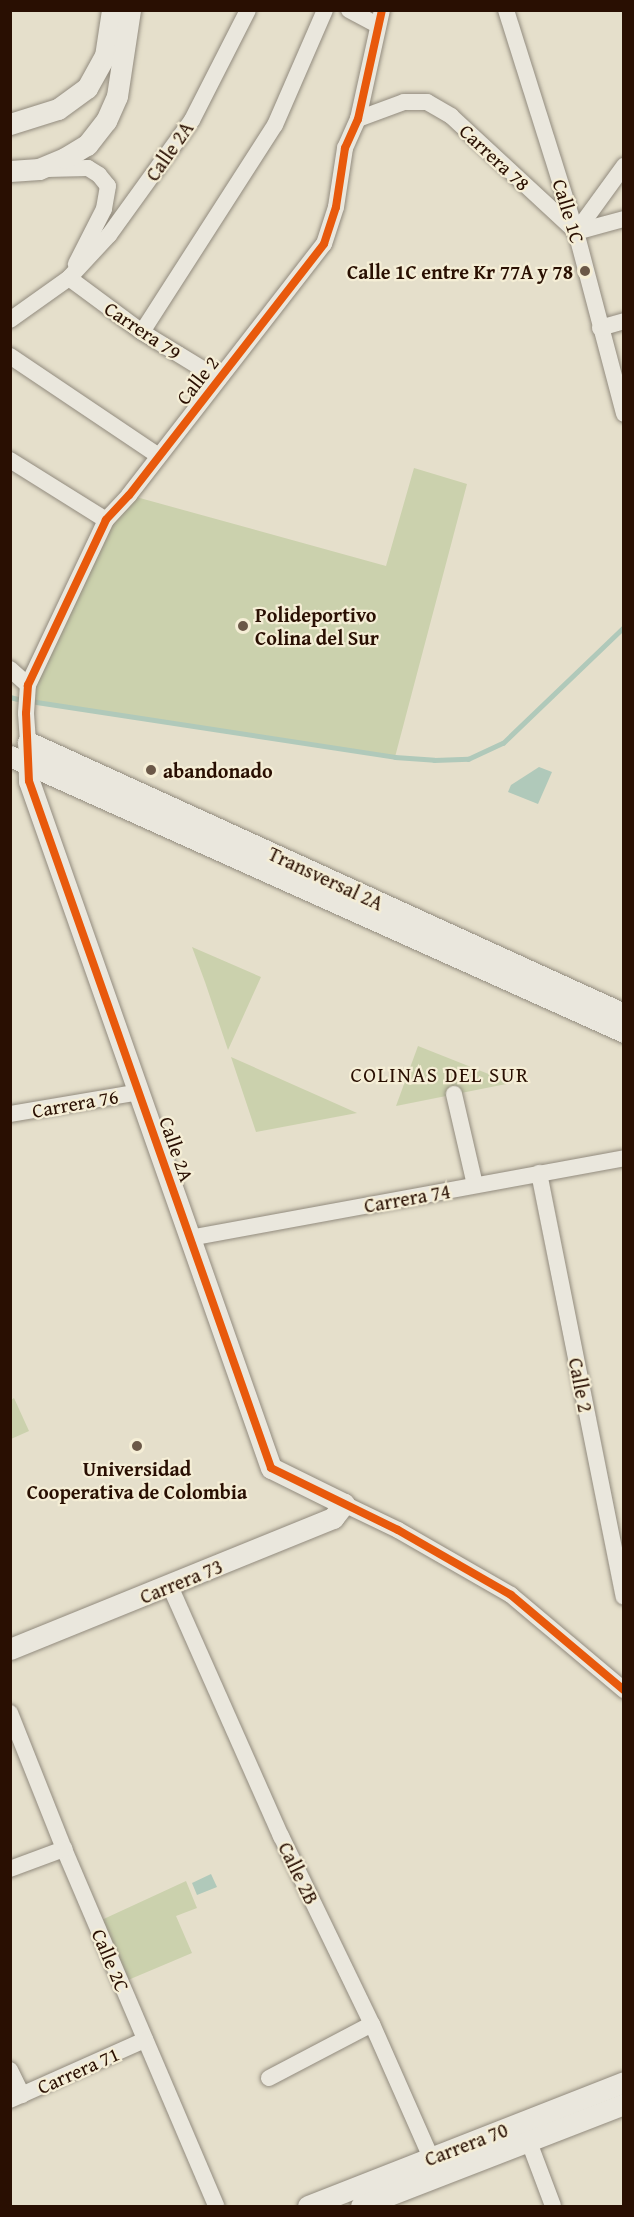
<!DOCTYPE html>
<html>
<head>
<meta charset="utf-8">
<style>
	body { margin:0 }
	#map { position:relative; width:634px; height:2217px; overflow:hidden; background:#e5dfcb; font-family:"Gentium Book Plus",serif }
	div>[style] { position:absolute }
	.green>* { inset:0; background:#cbd1ad }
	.water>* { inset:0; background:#b0c9ba }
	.stream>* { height:4.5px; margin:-2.25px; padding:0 2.25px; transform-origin:2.25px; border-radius:2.25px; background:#b0c9ba }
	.roads { filter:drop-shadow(0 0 2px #928b7e) drop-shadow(0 0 2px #928b7e) }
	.minor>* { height:16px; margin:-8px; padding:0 8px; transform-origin:8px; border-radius:8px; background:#eae7dd }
	.tertiary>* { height:21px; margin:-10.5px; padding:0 10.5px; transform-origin:10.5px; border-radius:10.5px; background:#eae7dd }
	.cycleway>* { height:8px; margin:-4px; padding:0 4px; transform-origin:4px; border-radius:4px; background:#e8590c }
	.dots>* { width:16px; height:16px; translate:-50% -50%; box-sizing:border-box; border:3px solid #f5eed6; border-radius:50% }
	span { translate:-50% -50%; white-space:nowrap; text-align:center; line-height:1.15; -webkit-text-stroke:4.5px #f5eed6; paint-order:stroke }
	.street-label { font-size:20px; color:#290f02 }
	.poi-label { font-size:20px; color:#290f02; font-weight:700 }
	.right { translate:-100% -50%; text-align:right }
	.left { translate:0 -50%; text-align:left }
	.neighbourhood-label { font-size:21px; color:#290f02; letter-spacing:1.5px }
	.frame { position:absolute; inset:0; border:12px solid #290f02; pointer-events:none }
</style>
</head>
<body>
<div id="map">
	<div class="green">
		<div style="clip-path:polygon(414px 468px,467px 484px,395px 757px,27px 701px,106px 520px,129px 495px,386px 566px)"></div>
		<div style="clip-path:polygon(192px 947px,261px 977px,228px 1050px,205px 982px)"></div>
		<div style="clip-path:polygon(418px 1046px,511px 1083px,396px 1106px)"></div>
		<div style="clip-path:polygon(231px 1057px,357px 1113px,256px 1132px)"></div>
		<div style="clip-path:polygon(14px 1398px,29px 1431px,11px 1439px,11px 1400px)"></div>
		<div style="clip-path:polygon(186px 1881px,197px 1908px,176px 1916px,192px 1953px,121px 1983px,95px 1923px)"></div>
	</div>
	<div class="water">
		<div style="clip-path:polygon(539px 767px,552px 772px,538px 804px,508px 792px,511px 785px)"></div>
		<div style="clip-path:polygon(211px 1874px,217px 1887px,197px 1895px,192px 1883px)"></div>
	</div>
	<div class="stream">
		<div style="left:10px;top:697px;width:12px;rotate:14deg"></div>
		<div style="left:30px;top:701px;width:369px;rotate:8.7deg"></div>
		<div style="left:395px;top:757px;width:39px;rotate:4deg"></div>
		<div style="left:434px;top:760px;width:34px;rotate:-2deg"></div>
		<div style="left:468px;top:759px;width:38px;rotate:-25deg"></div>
		<div style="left:503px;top:743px;width:168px;rotate:-43.8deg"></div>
	</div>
	<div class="roads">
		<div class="minor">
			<div style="left:349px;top:10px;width:32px;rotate:28deg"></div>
			<div style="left:506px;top:10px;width:233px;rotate:72.5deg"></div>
			<div style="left:576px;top:232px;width:188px;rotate:75.2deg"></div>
			<div style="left:358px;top:119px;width:49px;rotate:-20.3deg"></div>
			<div style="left:404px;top:102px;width:23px"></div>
			<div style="left:427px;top:102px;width:28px;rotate:30deg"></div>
			<div style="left:451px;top:116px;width:169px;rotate:42.8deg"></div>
			<div style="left:46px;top:169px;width:42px;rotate:-1.4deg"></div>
			<div style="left:88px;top:168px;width:13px;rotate:32deg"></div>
			<div style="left:99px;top:175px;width:14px;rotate:51deg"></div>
			<div style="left:108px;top:186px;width:23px;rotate:100deg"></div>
			<div style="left:104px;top:209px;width:62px;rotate:117deg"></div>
			<div style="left:576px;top:232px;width:82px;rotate:-54deg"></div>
			<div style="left:576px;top:232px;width:50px;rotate:-15.2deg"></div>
			<div style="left:69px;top:278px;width:91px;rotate:36.5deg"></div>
			<div style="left:142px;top:332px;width:90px;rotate:31.4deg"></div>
			<div style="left:10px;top:320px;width:72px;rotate:-35.4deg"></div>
			<div style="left:69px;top:278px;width:59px;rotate:-47.1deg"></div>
			<div style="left:109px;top:235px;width:142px;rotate:-54.2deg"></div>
			<div style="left:192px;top:120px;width:123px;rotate:-63deg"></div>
			<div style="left:600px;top:328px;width:25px;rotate:-16deg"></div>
			<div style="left:142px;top:332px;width:246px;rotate:-57.3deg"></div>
			<div style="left:275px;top:125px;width:125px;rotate:-66.5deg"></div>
			<div style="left:10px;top:356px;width:179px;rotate:33.9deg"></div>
			<div style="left:10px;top:460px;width:113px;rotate:32deg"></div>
			<div style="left:10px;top:669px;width:24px;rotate:42deg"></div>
			<div style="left:28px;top:742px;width:29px;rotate:-94deg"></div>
			<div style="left:26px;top:713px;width:28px;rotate:-86deg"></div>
			<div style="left:28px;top:685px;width:183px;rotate:-64.7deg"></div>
			<div style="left:106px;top:520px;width:34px;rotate:-47deg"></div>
			<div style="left:129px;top:495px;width:318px;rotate:-52.2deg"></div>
			<div style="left:324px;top:244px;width:39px;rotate:-72deg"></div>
			<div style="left:336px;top:207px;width:60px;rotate:-81.3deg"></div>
			<div style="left:345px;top:148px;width:32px;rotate:-66deg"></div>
			<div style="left:358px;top:119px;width:112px;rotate:-77.6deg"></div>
			<div style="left:454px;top:1094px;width:93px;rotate:77deg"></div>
			<div style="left:10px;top:1114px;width:132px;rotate:-9.6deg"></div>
			<div style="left:539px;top:1173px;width:432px;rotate:78.7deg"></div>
			<div style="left:190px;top:1238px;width:441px;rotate:-10.4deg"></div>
			<div style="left:344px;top:1504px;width:60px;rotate:25.7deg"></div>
			<div style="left:398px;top:1530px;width:130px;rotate:29.9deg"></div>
			<div style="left:511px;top:1595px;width:148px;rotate:40.1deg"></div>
			<div style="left:170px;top:1586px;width:274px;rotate:66.1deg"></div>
			<div style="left:281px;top:1836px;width:209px;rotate:64.2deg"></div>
			<div style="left:372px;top:2024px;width:146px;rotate:66.2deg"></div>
			<div style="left:10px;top:1713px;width:146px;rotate:68.3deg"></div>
			<div style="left:64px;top:1849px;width:388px;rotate:66.9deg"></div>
			<div style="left:10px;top:1869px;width:58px;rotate:-20.3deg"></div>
			<div style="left:10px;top:2070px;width:28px;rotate:64deg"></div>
			<div style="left:269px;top:2078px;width:116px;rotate:-27.7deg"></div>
			<div style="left:10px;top:2100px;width:148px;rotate:-24deg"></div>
			<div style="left:529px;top:2142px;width:68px;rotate:69.4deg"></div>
		</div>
		<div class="tertiary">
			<div style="left:10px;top:124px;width:50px;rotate:-17.4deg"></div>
			<div style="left:58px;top:109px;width:36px;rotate:-36deg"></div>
			<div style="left:87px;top:88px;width:37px;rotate:-61deg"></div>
			<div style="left:105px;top:56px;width:47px;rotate:-81.3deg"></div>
			<div style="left:10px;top:171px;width:29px;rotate:-4deg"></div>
			<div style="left:39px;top:169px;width:28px;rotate:-23deg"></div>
			<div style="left:65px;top:158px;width:26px;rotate:-31deg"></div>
			<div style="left:87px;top:145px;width:31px;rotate:-52deg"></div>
			<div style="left:106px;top:121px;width:27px;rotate:-66deg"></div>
			<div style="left:117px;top:96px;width:87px;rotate:-81.4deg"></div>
			<div style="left:10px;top:756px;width:673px;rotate:24.2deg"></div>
			<div style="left:10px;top:1649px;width:349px;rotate:-22.1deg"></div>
			<div style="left:333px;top:1518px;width:18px;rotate:-52deg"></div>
			<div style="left:344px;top:1504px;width:81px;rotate:-153.7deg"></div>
			<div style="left:271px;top:1468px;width:728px;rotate:-109.41deg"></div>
			<div style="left:29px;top:781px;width:39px;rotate:-91deg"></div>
			<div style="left:28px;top:742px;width:655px;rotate:24.53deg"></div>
			<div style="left:308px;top:2206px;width:339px;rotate:-21.4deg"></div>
			<div style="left:361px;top:2206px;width:282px;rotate:-21.2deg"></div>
		</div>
	</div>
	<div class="cycleway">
		<div style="left:382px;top:10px;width:112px;rotate:102.4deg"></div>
		<div style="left:358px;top:119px;width:32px;rotate:114deg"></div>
		<div style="left:345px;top:148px;width:60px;rotate:98.7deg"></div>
		<div style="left:336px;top:207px;width:39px;rotate:108deg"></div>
		<div style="left:324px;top:244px;width:318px;rotate:127.8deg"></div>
		<div style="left:129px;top:495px;width:34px;rotate:133deg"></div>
		<div style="left:106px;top:520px;width:183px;rotate:115.3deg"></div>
		<div style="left:28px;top:685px;width:28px;rotate:94deg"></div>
		<div style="left:26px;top:713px;width:68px;rotate:87.5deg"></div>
		<div style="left:29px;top:781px;width:728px;rotate:70.59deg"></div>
		<div style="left:271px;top:1468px;width:141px;rotate:26deg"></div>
		<div style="left:398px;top:1530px;width:130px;rotate:29.9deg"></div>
		<div style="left:511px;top:1595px;width:148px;rotate:40.1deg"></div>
	</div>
	<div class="dots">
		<div style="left:585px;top:271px;background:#6b5848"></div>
		<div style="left:243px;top:626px;background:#6b5848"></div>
		<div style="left:151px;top:770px;background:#6b5848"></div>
		<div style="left:137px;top:1446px;background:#6b5848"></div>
	</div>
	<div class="street-label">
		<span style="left:169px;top:151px;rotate:-55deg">Calle 2A</span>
		<span style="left:495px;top:157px;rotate:43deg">Carrera 78</span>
		<span style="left:569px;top:211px;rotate:73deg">Calle 1C</span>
		<span style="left:143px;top:330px;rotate:34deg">Carrera 79</span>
		<span style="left:197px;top:380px;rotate:-52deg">Calle 2</span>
		<span style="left:326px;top:878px;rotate:25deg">Transversal 2A</span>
		<span style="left:75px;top:1103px;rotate:-10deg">Carrera 76</span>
		<span style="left:177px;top:1149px;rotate:71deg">Calle 2A</span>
		<span style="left:407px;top:1198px;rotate:-10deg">Carrera 74</span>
		<span style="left:581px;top:1385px;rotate:79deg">Calle 2</span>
		<span style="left:181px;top:1581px;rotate:-22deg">Carrera 73</span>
		<span style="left:299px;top:1873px;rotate:64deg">Calle 2B</span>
		<span style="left:111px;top:1960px;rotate:67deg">Calle 2C</span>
		<span style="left:78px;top:2070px;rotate:-24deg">Carrera 71</span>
		<span style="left:466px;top:2144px;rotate:-21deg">Carrera 70</span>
	</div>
	<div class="poi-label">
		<span class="right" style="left:573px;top:271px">Calle 1C entre Kr 77A y 78</span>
		<span class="left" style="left:255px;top:626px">Polideportivo<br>Colina del Sur</span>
		<span class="left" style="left:163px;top:770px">abandonado</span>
		<span style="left:137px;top:1480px">Universidad<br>Cooperativa de Colombia</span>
	</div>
	<div class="neighbourhood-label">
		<span style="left:440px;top:1075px">COLINAS DEL SUR</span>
	</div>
	<div class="frame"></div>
</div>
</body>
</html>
